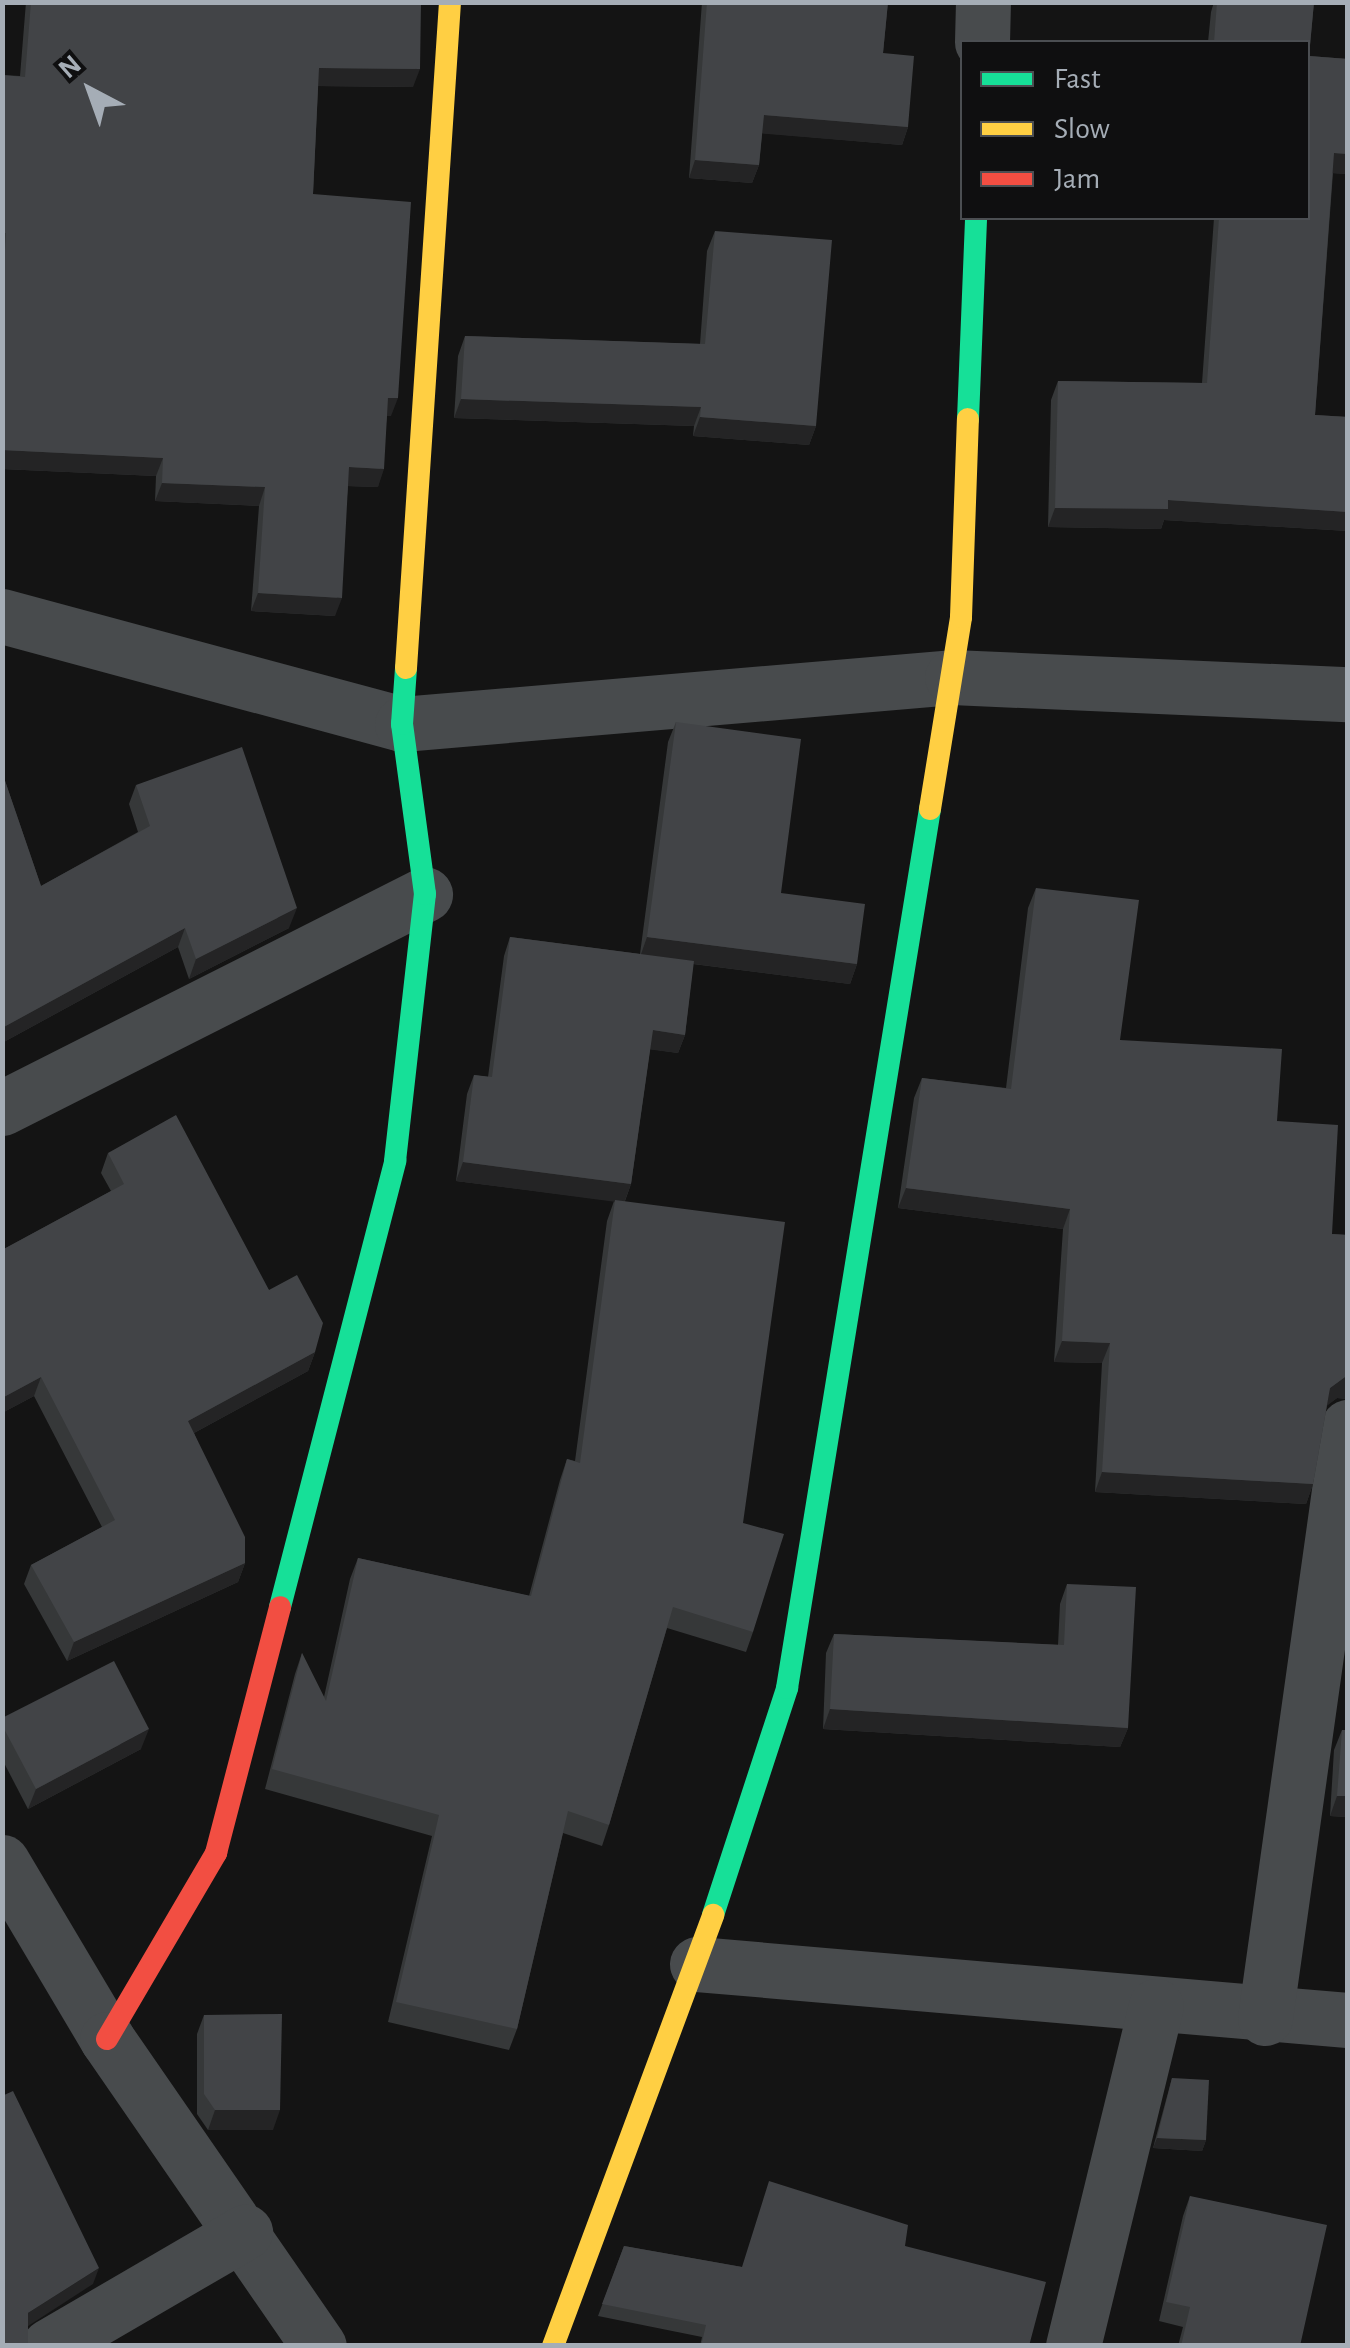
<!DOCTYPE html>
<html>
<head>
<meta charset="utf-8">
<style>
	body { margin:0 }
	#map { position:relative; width:1350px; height:2348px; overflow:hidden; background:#141414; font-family:"Alegreya Sans",sans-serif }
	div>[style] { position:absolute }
	.street>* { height:55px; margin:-27.5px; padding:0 27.5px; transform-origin:27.5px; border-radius:27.5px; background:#484b4d }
	.fast>* { height:22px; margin:-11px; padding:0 11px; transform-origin:11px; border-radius:11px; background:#16e098 }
	.slow>* { height:22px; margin:-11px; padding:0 11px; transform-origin:11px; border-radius:11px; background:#ffcf43 }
	.jam>* { height:22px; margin:-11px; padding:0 11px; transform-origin:11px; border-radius:11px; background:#f24e42 }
	.wall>* { inset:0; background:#363839 }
	.shaded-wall>* { inset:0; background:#242425 }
	.building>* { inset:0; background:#424447 }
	span { translate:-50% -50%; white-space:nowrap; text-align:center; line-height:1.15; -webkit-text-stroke:9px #0f0f10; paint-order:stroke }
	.frame { position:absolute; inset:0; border:5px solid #a5adb6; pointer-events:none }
	.legend { position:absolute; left:960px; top:40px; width:350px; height:180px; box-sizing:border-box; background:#0f0f10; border:2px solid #4b4e52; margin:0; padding:12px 18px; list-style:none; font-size:30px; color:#a5adb6 }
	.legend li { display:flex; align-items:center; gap:20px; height:50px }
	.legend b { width:50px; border:2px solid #4b4e52 }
	.north { position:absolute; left:40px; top:40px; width:100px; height:100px; -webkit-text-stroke:8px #0f0f10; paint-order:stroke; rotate:319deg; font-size:28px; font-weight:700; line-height:40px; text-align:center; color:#a5adb6 }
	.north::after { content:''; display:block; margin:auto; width:35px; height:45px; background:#a5adb6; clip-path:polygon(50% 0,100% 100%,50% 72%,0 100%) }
</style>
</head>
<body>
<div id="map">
	<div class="street">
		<div style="left:982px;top:42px;width:40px;rotate:-88.6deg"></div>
		<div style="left:2px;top:616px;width:414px;rotate:15.1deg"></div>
		<div style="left:402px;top:724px;width:552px;rotate:-4.88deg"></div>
		<div style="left:952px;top:677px;width:396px;rotate:2.5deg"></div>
		<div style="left:2px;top:1108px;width:474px;rotate:-26.8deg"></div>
		<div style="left:2px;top:1862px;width:206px;rotate:59.3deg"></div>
		<div style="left:107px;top:2039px;width:373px;rotate:55.4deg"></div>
		<div style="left:697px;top:1964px;width:653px;rotate:4.92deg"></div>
		<div style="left:1265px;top:2018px;width:597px;rotate:-82.01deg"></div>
		<div style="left:49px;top:2346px;width:227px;rotate:-30.2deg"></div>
		<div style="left:1073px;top:2346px;width:350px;rotate:-76.3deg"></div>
	</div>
	<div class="fast">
		<div style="left:968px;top:419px;width:201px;rotate:-87.7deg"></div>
		<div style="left:280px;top:1607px;width:461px;rotate:-75.5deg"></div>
		<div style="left:395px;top:1161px;width:269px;rotate:-83.6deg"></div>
		<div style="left:425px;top:894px;width:172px;rotate:-97.7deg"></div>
		<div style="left:402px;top:724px;width:56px;rotate:-85.9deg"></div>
		<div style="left:713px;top:1915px;width:239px;rotate:-71.9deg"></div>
		<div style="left:787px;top:1688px;width:891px;rotate:-80.76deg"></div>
	</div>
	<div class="slow">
		<div style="left:406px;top:668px;width:667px;rotate:-86.22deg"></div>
		<div style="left:930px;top:809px;width:194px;rotate:-80.8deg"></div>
		<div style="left:961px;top:617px;width:198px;rotate:-88deg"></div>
		<div style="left:553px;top:2346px;width:460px;rotate:-69.6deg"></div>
	</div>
	<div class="jam">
		<div style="left:107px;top:2039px;width:216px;rotate:-59.6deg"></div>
		<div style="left:216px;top:1853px;width:254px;rotate:-75.4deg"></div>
	</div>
	<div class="wall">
		<div style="clip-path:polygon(26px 2px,421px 2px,413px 87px,318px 86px,313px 194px,391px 416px,387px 416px,378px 487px,348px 486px,335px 616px,251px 611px,259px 506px,155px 501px,156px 476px,2px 469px,2px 75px,20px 76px)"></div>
		<div style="clip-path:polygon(702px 2px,888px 2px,883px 53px,908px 127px,902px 145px,762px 133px,759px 165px,752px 183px,689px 178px)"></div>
		<div style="clip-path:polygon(1214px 2px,1314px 2px,1309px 56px,1348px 59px,1348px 174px,1333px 173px,1315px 415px,1348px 417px,1348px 531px,1164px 520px,1161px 529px,1048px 527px,1051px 400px,1058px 381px,1202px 383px,1214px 218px,1308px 218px,1308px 42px,1208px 42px,1211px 12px)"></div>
		<div style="clip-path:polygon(715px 231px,816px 426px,809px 445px,693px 436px,694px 426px,454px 418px,458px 356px,465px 336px,700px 344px,707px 251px)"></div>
		<div style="clip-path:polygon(676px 722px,781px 893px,857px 964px,850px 984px,693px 964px,685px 1035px,678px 1053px,650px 1049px,631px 1184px,625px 1201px,743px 1523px,753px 1632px,746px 1652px,667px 1628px,609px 1825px,602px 1846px,563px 1833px,517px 2029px,509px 2050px,388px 2022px,432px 1836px,265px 1789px,295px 1674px,302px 1653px,324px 1697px,350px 1579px,358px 1558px,529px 1596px,560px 1480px,567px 1459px,575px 1461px,607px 1221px,614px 1201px,456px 1181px,467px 1094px,474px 1075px,488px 1077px,504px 956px,510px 937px,640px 954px,668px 742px)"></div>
		<div style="clip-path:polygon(2px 772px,41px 886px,138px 832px,129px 804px,136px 785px,289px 928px,189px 979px,178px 947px,2px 1043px)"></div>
		<div style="clip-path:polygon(1036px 888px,1120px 1040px,1277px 1121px,1332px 1234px,1348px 1235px,1348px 1399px,1337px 1398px,1327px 1405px,1313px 1484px,1306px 1504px,1095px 1492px,1102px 1363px,1054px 1362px,1063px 1229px,898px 1208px,914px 1098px,922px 1078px,1006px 1088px,1028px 908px)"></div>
		<div style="clip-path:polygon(108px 1153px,269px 1290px,315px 1352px,308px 1371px,194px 1433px,245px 1563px,238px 1582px,67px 1661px,24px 1584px,31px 1565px,102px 1527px,34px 1396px,2px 1413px,2px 1250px,111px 1191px,101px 1173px)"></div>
		<div style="clip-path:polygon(1067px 1584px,1128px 1728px,1120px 1747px,823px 1729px,826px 1653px,834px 1634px,1058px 1645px,1060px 1604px)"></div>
		<div style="clip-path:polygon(2px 1718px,141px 1749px,28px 1809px,2px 1759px)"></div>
		<div style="clip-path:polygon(1342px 1730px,1348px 1817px,1330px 1816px,1334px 1750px)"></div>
		<div style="clip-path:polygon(204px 2015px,273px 2130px,208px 2130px,197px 2114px,197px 2034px)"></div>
		<div style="clip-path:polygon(1172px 2078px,1206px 2140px,1202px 2151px,1153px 2148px)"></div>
		<div style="clip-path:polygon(1190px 2196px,1300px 2346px,1178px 2346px,1183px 2327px,1159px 2321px,1183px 2216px)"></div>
		<div style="clip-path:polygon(624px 2246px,742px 2267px,905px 2246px,1029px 2346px,700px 2346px,702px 2337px,598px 2316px)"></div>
	</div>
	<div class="shaded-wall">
		<div style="clip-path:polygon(319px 68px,420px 69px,413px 87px,312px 86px)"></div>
		<div style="clip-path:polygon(764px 115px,908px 127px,902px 145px,757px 133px)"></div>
		<div style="clip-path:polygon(1334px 153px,1348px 154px,1348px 174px,1327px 173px)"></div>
		<div style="clip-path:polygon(695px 160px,759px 165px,752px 183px,689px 178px)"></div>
		<div style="clip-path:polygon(388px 398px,398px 398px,391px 416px,381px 416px)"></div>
		<div style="clip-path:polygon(461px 399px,701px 407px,694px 426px,454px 418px)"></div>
		<div style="clip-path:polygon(700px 417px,816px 426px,809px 445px,693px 436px)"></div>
		<div style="clip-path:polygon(2px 450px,163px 458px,156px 476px,2px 469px)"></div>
		<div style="clip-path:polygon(349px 467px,384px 469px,378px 487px,342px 486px)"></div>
		<div style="clip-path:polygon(162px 483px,265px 487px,259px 506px,155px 501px)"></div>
		<div style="clip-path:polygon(1168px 500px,1348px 512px,1348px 531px,1164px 520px,1161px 529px,1048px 527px,1055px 508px)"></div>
		<div style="clip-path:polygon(258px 593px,342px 598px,335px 616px,251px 611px)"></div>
		<div style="clip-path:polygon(297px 908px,289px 928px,189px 979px,196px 959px)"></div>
		<div style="clip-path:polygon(185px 928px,178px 947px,2px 1043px,2px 1028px)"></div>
		<div style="clip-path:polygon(647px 937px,857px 964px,850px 984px,640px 957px)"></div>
		<div style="clip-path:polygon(653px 1030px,685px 1035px,678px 1053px,646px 1049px)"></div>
		<div style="clip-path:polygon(463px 1162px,631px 1184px,624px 1203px,456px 1181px)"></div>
		<div style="clip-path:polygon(906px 1188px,1070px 1209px,1063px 1229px,898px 1208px)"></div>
		<div style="clip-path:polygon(1062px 1341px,1110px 1343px,1102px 1363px,1054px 1362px)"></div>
		<div style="clip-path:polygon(315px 1352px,308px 1371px,181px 1440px,188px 1421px)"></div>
		<div style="clip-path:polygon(41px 1377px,34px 1396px,2px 1413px,2px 1398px)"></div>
		<div style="clip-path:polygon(1345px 1377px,1348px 1378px,1348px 1399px,1337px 1398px,1323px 1409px,1330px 1388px)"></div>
		<div style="clip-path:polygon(1102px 1472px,1313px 1484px,1306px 1504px,1095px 1492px)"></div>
		<div style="clip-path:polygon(245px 1563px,238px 1582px,67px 1661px,74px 1642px)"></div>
		<div style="clip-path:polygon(830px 1709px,1128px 1728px,1120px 1747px,823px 1729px)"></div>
		<div style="clip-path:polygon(149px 1729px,141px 1749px,28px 1809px,36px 1789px)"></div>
		<div style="clip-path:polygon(1337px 1796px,1348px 1796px,1348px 1817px,1330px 1816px)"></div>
		<div style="clip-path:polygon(215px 2110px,280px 2110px,273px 2130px,208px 2130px)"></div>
		<div style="clip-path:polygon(1157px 2138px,1206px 2140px,1202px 2151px,1153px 2148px)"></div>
		<div style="clip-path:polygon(99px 2268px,93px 2284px,22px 2330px,28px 2313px)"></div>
	</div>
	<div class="building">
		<div style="clip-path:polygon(31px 2px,421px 2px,420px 69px,319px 68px,313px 194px,411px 202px,398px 398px,388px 398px,384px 469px,349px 467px,342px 598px,258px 593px,265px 487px,162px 483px,163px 458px,2px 450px,2px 298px,6px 233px,2px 233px,2px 75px,25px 77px)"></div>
		<div style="clip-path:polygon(707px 2px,888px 2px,883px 53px,914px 56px,908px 127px,764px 115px,759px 165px,695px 160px)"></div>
		<div style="clip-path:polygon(1217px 2px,1314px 2px,1309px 56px,1348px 59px,1348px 154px,1334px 153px,1315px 415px,1348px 417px,1348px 512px,1168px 500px,1168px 509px,1055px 508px,1058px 381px,1207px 383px,1219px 218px,1308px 218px,1308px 42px,1214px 42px)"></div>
		<div style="clip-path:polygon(715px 231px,832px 240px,816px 426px,700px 417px,701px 407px,461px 399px,465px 336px,705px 344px)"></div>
		<div style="clip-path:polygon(676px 722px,801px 739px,781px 893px,865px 904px,857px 964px,647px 937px)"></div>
		<div style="clip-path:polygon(242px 747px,297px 908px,196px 959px,185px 928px,2px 1028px,2px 772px,41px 886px,150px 826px,136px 785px)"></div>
		<div style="clip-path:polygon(1036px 888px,1139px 900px,1120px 1040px,1282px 1049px,1277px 1121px,1338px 1125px,1332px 1234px,1348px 1235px,1348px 1378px,1345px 1377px,1330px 1388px,1313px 1484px,1102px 1472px,1110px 1343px,1062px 1341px,1070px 1209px,906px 1188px,922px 1078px,1011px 1089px)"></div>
		<div style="clip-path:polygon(510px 937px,694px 961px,685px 1035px,653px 1030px,631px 1184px,463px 1162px,474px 1075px,492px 1077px)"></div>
		<div style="clip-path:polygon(176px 1115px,269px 1290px,297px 1275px,323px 1323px,315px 1352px,188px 1421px,245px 1537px,245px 1563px,74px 1642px,31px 1565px,115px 1520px,41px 1377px,2px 1398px,2px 1250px,124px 1184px,108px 1153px)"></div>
		<div style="clip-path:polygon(615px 1200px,785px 1222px,743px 1523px,784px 1534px,753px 1632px,673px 1607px,609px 1825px,568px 1811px,517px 2029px,396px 2002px,439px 1815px,272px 1769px,302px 1653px,326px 1701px,358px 1558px,531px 1596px,567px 1459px,580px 1463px)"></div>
		<div style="clip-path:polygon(1067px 1584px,1136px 1587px,1128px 1728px,830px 1709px,834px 1634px,1064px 1645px)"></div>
		<div style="clip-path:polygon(114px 1661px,149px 1729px,36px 1789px,2px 1725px,2px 1718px)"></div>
		<div style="clip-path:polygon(1342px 1730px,1348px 1730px,1348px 1796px,1337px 1796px)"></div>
		<div style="clip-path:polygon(282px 2014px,280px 2110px,215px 2110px,204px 2094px,204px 2015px)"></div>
		<div style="clip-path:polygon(1172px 2078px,1209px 2080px,1206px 2140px,1157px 2138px)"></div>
		<div style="clip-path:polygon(13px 2091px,99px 2268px,28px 2313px,28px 2344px,29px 2346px,2px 2346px,2px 2096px)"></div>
		<div style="clip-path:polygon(769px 2181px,908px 2225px,905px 2246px,1046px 2282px,1029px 2346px,701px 2346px,706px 2325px,602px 2304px,624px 2246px,742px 2267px)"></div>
		<div style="clip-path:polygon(1190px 2196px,1327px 2225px,1300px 2346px,1181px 2346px,1190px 2307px,1166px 2302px)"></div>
	</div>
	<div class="frame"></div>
	<ul class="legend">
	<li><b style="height:12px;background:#16e098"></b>Fast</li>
	<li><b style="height:12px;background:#ffcf43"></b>Slow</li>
	<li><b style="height:12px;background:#f24e42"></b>Jam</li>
	</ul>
	<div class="north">N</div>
</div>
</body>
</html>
